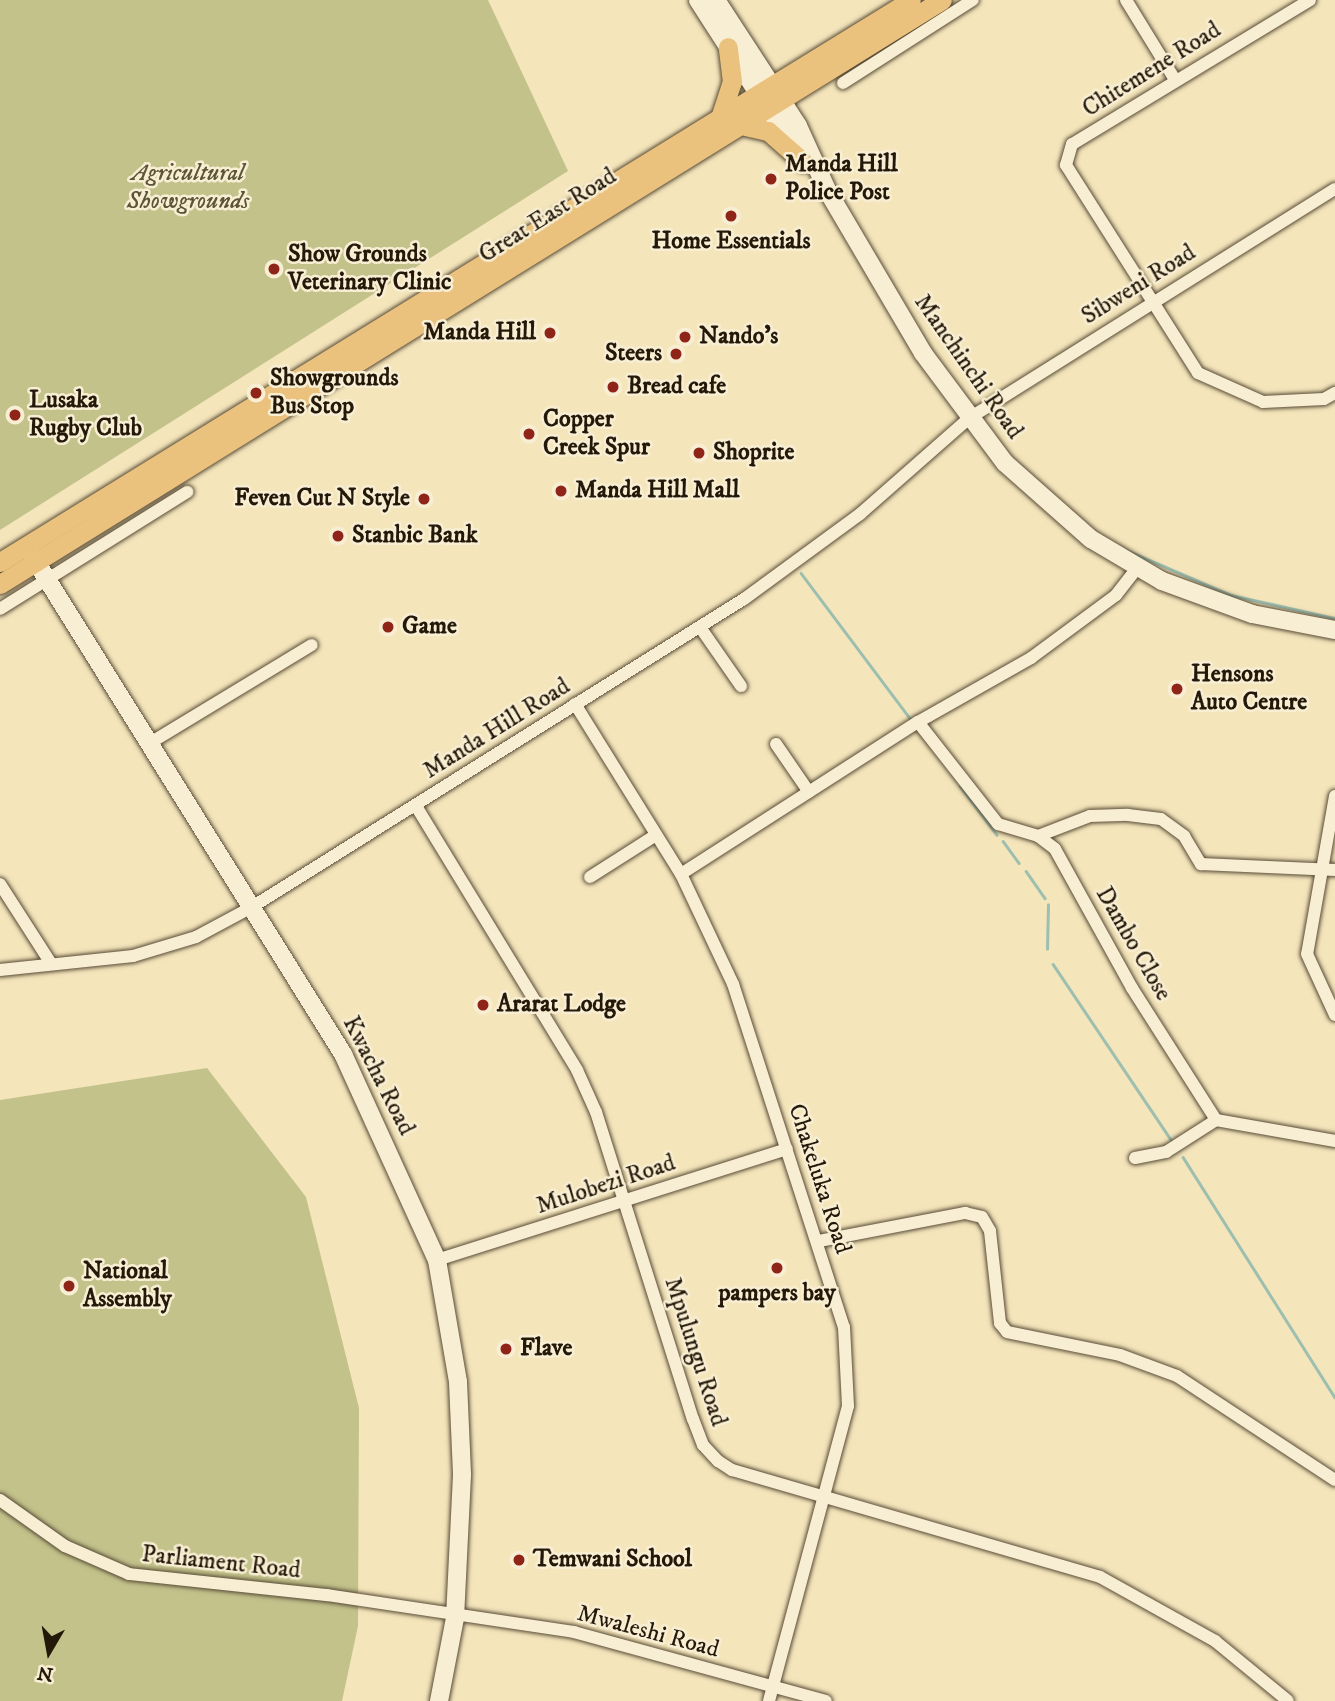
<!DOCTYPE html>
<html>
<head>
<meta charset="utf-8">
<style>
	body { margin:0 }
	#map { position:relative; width:1335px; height:1701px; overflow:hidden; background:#f4e5bb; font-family:"IM FELL DW Pica",serif }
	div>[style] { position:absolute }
	.green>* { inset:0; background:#c3c28b }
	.stream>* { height:2.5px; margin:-1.25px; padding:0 1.25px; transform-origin:1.25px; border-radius:1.25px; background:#9cbfb0 }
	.roads { filter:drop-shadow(0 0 2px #584b36) drop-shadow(0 0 2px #584b36) }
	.minor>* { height:12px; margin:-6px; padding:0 6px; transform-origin:6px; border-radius:6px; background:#f8eed3 }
	.secondary>* { height:18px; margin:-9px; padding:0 9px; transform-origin:9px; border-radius:9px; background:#f8eed3 }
	.primary>* { height:19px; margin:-9.5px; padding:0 9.5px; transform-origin:9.5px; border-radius:9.5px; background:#eac27e }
	.dots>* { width:19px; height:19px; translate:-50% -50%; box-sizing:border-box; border:4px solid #f8eed3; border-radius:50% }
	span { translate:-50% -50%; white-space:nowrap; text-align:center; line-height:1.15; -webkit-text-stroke:5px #f8eed3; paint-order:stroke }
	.street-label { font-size:24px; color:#241809 }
	.poi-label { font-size:24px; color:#241809; font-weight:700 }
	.left { translate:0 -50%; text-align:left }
	.right { translate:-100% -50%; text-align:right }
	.park-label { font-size:24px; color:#5c5436; font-style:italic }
	.north { position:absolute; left:14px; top:1617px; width:70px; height:70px; -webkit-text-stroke:5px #f8eed3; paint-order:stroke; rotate:190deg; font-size:19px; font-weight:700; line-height:28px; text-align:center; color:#241809 }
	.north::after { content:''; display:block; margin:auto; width:24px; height:32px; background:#241809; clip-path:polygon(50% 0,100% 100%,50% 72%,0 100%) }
</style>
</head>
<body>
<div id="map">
	<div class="green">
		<div style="clip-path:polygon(0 0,488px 0,568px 171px,0 530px)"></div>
		<div style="clip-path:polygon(207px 1068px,306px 1197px,359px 1408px,358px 1626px,342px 1701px,0 1701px,0 1100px)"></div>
	</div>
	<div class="stream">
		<div style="left:1119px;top:547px;width:122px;rotate:23.2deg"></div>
		<div style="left:1231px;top:595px;width:107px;rotate:12.5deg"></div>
		<div style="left:801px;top:573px;width:181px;rotate:53.1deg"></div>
		<div style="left:960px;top:786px;width:61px;rotate:52.9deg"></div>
		<div style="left:1003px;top:841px;width:27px;rotate:54deg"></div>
		<div style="left:1026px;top:871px;width:33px;rotate:55deg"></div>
		<div style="left:1047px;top:949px;width:44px;rotate:-88.7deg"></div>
		<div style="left:1053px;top:964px;width:213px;rotate:56.1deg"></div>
		<div style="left:1183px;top:1157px;width:284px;rotate:57.7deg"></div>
	</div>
	<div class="roads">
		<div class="minor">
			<div style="left:1126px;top:0;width:92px;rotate:58.4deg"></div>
			<div style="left:1310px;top:0;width:278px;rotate:148.8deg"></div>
			<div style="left:1072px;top:144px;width:22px;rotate:106deg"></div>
			<div style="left:1066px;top:165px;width:246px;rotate:57.6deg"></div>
			<div style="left:1198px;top:373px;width:71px;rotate:24deg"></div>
			<div style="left:1263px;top:402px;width:61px;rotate:-2.8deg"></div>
			<div style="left:1324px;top:399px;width:13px;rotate:-29deg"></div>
			<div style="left:843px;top:83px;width:154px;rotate:-32.6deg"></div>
			<div style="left:0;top:609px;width:221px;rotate:-32deg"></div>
			<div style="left:700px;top:627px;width:72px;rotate:55.2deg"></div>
			<div style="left:575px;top:704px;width:200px;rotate:58.1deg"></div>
			<div style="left:681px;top:874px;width:122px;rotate:64.7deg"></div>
			<div style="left:733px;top:984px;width:361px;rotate:72.1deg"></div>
			<div style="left:844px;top:1327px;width:79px;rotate:87.1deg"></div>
			<div style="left:848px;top:1406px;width:305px;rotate:105deg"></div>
			<div style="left:918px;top:722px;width:130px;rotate:51.9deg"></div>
			<div style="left:998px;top:824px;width:42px;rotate:16.7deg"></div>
			<div style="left:1038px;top:836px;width:21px;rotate:37deg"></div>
			<div style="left:1055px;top:849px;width:159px;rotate:61deg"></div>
			<div style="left:1132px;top:988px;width:156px;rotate:57.5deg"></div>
			<div style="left:1216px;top:1120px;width:121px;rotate:10deg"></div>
			<div style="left:150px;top:743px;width:189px;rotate:-31.2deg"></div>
			<div style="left:776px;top:744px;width:58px;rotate:55.5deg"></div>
			<div style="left:1335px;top:796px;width:160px;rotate:100deg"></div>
			<div style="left:1307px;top:954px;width:67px;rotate:65.3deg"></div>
			<div style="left:416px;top:806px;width:309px;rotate:58.6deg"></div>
			<div style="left:577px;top:1070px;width:46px;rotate:65.7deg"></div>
			<div style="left:596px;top:1112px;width:322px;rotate:72.5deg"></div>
			<div style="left:693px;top:1419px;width:28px;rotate:69deg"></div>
			<div style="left:703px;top:1445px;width:22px;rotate:47deg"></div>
			<div style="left:718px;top:1461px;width:17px;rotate:33deg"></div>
			<div style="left:732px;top:1470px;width:383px;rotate:16.2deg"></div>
			<div style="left:1100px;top:1577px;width:132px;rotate:29.1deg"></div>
			<div style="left:1215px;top:1641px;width:94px;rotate:39.4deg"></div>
			<div style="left:1038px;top:836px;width:56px;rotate:-21deg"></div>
			<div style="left:1090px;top:816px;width:38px;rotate:-2deg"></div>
			<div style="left:1128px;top:815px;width:33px;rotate:7deg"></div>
			<div style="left:1161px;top:819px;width:29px;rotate:36deg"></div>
			<div style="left:1184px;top:836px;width:33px;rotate:59deg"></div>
			<div style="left:1201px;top:864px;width:134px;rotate:2.6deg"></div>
			<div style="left:681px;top:874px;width:282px;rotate:-32.7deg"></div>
			<div style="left:918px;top:722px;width:130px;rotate:-29.5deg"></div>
			<div style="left:1031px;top:658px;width:106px;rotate:-36.5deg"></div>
			<div style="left:1116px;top:595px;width:34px;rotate:-52deg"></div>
			<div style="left:590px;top:877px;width:78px;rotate:-32.5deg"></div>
			<div style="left:0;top:884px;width:93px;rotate:57.3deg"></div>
			<div style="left:0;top:970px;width:134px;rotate:-6deg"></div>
			<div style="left:133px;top:956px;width:66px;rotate:-16.8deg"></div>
			<div style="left:196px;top:937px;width:64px;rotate:-28.2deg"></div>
			<div style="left:252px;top:907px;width:580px;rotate:-32.05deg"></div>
			<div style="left:744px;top:599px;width:144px;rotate:-36.2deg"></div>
			<div style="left:860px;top:514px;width:144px;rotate:-41.3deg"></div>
			<div style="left:968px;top:419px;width:433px;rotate:-32.1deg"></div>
			<div style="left:1135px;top:1158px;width:32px;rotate:-11deg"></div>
			<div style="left:1166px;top:1152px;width:59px;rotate:-32.6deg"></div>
			<div style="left:819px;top:1241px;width:149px;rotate:-10.9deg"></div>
			<div style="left:965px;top:1213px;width:17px;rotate:13deg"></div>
			<div style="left:982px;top:1217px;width:16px;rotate:60deg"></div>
			<div style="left:990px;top:1231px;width:93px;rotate:83.8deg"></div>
			<div style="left:1000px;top:1323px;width:11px;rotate:52deg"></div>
			<div style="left:1007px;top:1332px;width:115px;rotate:11.5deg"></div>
			<div style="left:1120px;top:1355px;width:61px;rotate:20.2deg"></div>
			<div style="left:1177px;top:1376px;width:189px;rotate:33.4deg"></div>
			<div style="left:437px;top:1260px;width:367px;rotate:-17.6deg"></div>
			<div style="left:0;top:1500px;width:80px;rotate:35.3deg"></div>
			<div style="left:65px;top:1546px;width:70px;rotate:23.6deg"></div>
			<div style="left:129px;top:1574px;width:199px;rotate:6.1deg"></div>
			<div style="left:327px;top:1595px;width:250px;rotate:8.5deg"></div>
			<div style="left:574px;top:1632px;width:261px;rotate:15.3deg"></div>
		</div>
		<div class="secondary">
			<div style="left:698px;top:0;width:177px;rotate:57.2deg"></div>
			<div style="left:716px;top:0;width:150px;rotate:56.9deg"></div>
			<div style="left:798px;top:126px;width:70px;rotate:65.6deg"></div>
			<div style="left:827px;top:190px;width:189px;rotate:59.5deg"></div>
			<div style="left:923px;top:353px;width:137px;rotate:53.3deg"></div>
			<div style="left:1005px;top:463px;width:115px;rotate:41.5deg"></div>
			<div style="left:1091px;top:539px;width:82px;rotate:30.6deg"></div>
			<div style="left:1162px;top:581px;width:96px;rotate:20.1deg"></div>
			<div style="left:1252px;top:614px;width:85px;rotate:10.9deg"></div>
			<div style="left:30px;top:552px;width:592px;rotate:58.06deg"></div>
			<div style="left:343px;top:1054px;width:226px;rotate:65.5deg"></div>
			<div style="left:437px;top:1260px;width:124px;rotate:80.2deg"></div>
			<div style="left:458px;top:1382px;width:93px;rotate:87.5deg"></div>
			<div style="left:462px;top:1475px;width:143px;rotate:92.8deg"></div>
			<div style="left:455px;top:1618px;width:85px;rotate:100.9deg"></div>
		</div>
		<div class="primary">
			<div style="left:720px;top:118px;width:38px;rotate:-72deg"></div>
			<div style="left:732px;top:82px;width:35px;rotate:-97deg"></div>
			<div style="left:741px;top:125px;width:28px;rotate:13deg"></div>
			<div style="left:768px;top:131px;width:47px;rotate:41.5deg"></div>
			<div style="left:0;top:562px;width:1070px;rotate:-31.67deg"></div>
			<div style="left:0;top:584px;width:1108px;rotate:-31.8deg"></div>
		</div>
	</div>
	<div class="dots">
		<div style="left:771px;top:179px;background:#8f2418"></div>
		<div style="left:731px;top:216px;background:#8f2418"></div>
		<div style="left:274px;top:269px;background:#8f2418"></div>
		<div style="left:550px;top:333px;background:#8f2418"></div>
		<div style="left:685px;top:337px;background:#8f2418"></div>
		<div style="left:676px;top:354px;background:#8f2418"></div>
		<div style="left:613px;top:387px;background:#8f2418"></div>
		<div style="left:256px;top:393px;background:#8f2418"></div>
		<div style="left:15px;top:415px;background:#8f2418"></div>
		<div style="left:529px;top:434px;background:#8f2418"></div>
		<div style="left:699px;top:453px;background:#8f2418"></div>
		<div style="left:561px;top:491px;background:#8f2418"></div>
		<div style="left:424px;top:499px;background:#8f2418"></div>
		<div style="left:338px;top:536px;background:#8f2418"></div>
		<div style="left:388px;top:627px;background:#8f2418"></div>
		<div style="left:1177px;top:689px;background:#8f2418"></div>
		<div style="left:483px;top:1005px;background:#8f2418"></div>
		<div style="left:777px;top:1268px;background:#8f2418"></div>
		<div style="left:69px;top:1286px;background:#8f2418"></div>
		<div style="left:506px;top:1349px;background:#8f2418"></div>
		<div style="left:519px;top:1560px;background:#8f2418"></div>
	</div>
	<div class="street-label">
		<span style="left:1152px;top:70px;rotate:-32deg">Chitemene Road</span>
		<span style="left:548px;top:216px;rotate:-32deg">Great East Road</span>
		<span style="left:1139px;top:285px;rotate:-32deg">Sibweni Road</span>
		<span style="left:968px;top:367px;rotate:55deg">Manchinchi Road</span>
		<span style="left:497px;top:729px;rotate:-32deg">Manda Hill Road</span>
		<span style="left:1133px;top:944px;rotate:60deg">Dambo Close</span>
		<span style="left:378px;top:1076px;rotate:63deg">Kwacha Road</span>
		<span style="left:819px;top:1179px;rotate:72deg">Chakeluka Road</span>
		<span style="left:606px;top:1185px;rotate:-18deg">Mulobezi Road</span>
		<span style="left:695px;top:1352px;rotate:72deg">Mpulungu Road</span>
		<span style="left:221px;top:1563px;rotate:6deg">Parliament Road</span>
		<span style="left:648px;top:1632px;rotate:15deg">Mwaleshi Road</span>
	</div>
	<div class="poi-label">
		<span class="left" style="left:785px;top:179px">Manda Hill<br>Police Post</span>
		<span style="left:731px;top:242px">Home Essentials</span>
		<span class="left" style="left:288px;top:269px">Show Grounds<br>Veterinary Clinic</span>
		<span class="right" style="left:536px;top:333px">Manda Hill</span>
		<span class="left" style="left:699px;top:337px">Nando's</span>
		<span class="right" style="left:662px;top:354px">Steers</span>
		<span class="left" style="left:270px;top:393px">Showgrounds<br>Bus Stop</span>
		<span class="left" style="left:627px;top:387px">Bread cafe</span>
		<span class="left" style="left:29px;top:415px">Lusaka<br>Rugby Club</span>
		<span class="left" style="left:543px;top:434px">Copper<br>Creek Spur</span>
		<span class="left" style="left:713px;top:453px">Shoprite</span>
		<span class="left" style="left:575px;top:491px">Manda Hill Mall</span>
		<span class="right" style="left:410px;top:499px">Feven Cut N Style</span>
		<span class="left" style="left:352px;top:536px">Stanbic Bank</span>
		<span class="left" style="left:402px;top:627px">Game</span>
		<span class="left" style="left:1191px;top:689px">Hensons<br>Auto Centre</span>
		<span class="left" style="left:497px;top:1005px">Ararat Lodge</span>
		<span class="left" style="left:83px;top:1286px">National<br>Assembly</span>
		<span style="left:777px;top:1294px">pampers bay</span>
		<span class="left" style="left:520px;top:1349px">Flave</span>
		<span class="left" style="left:533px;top:1560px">Temwani School</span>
	</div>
	<div class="park-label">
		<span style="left:188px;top:188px">Agricultural<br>Showgrounds</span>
	</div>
	<div class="north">N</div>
</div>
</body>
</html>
